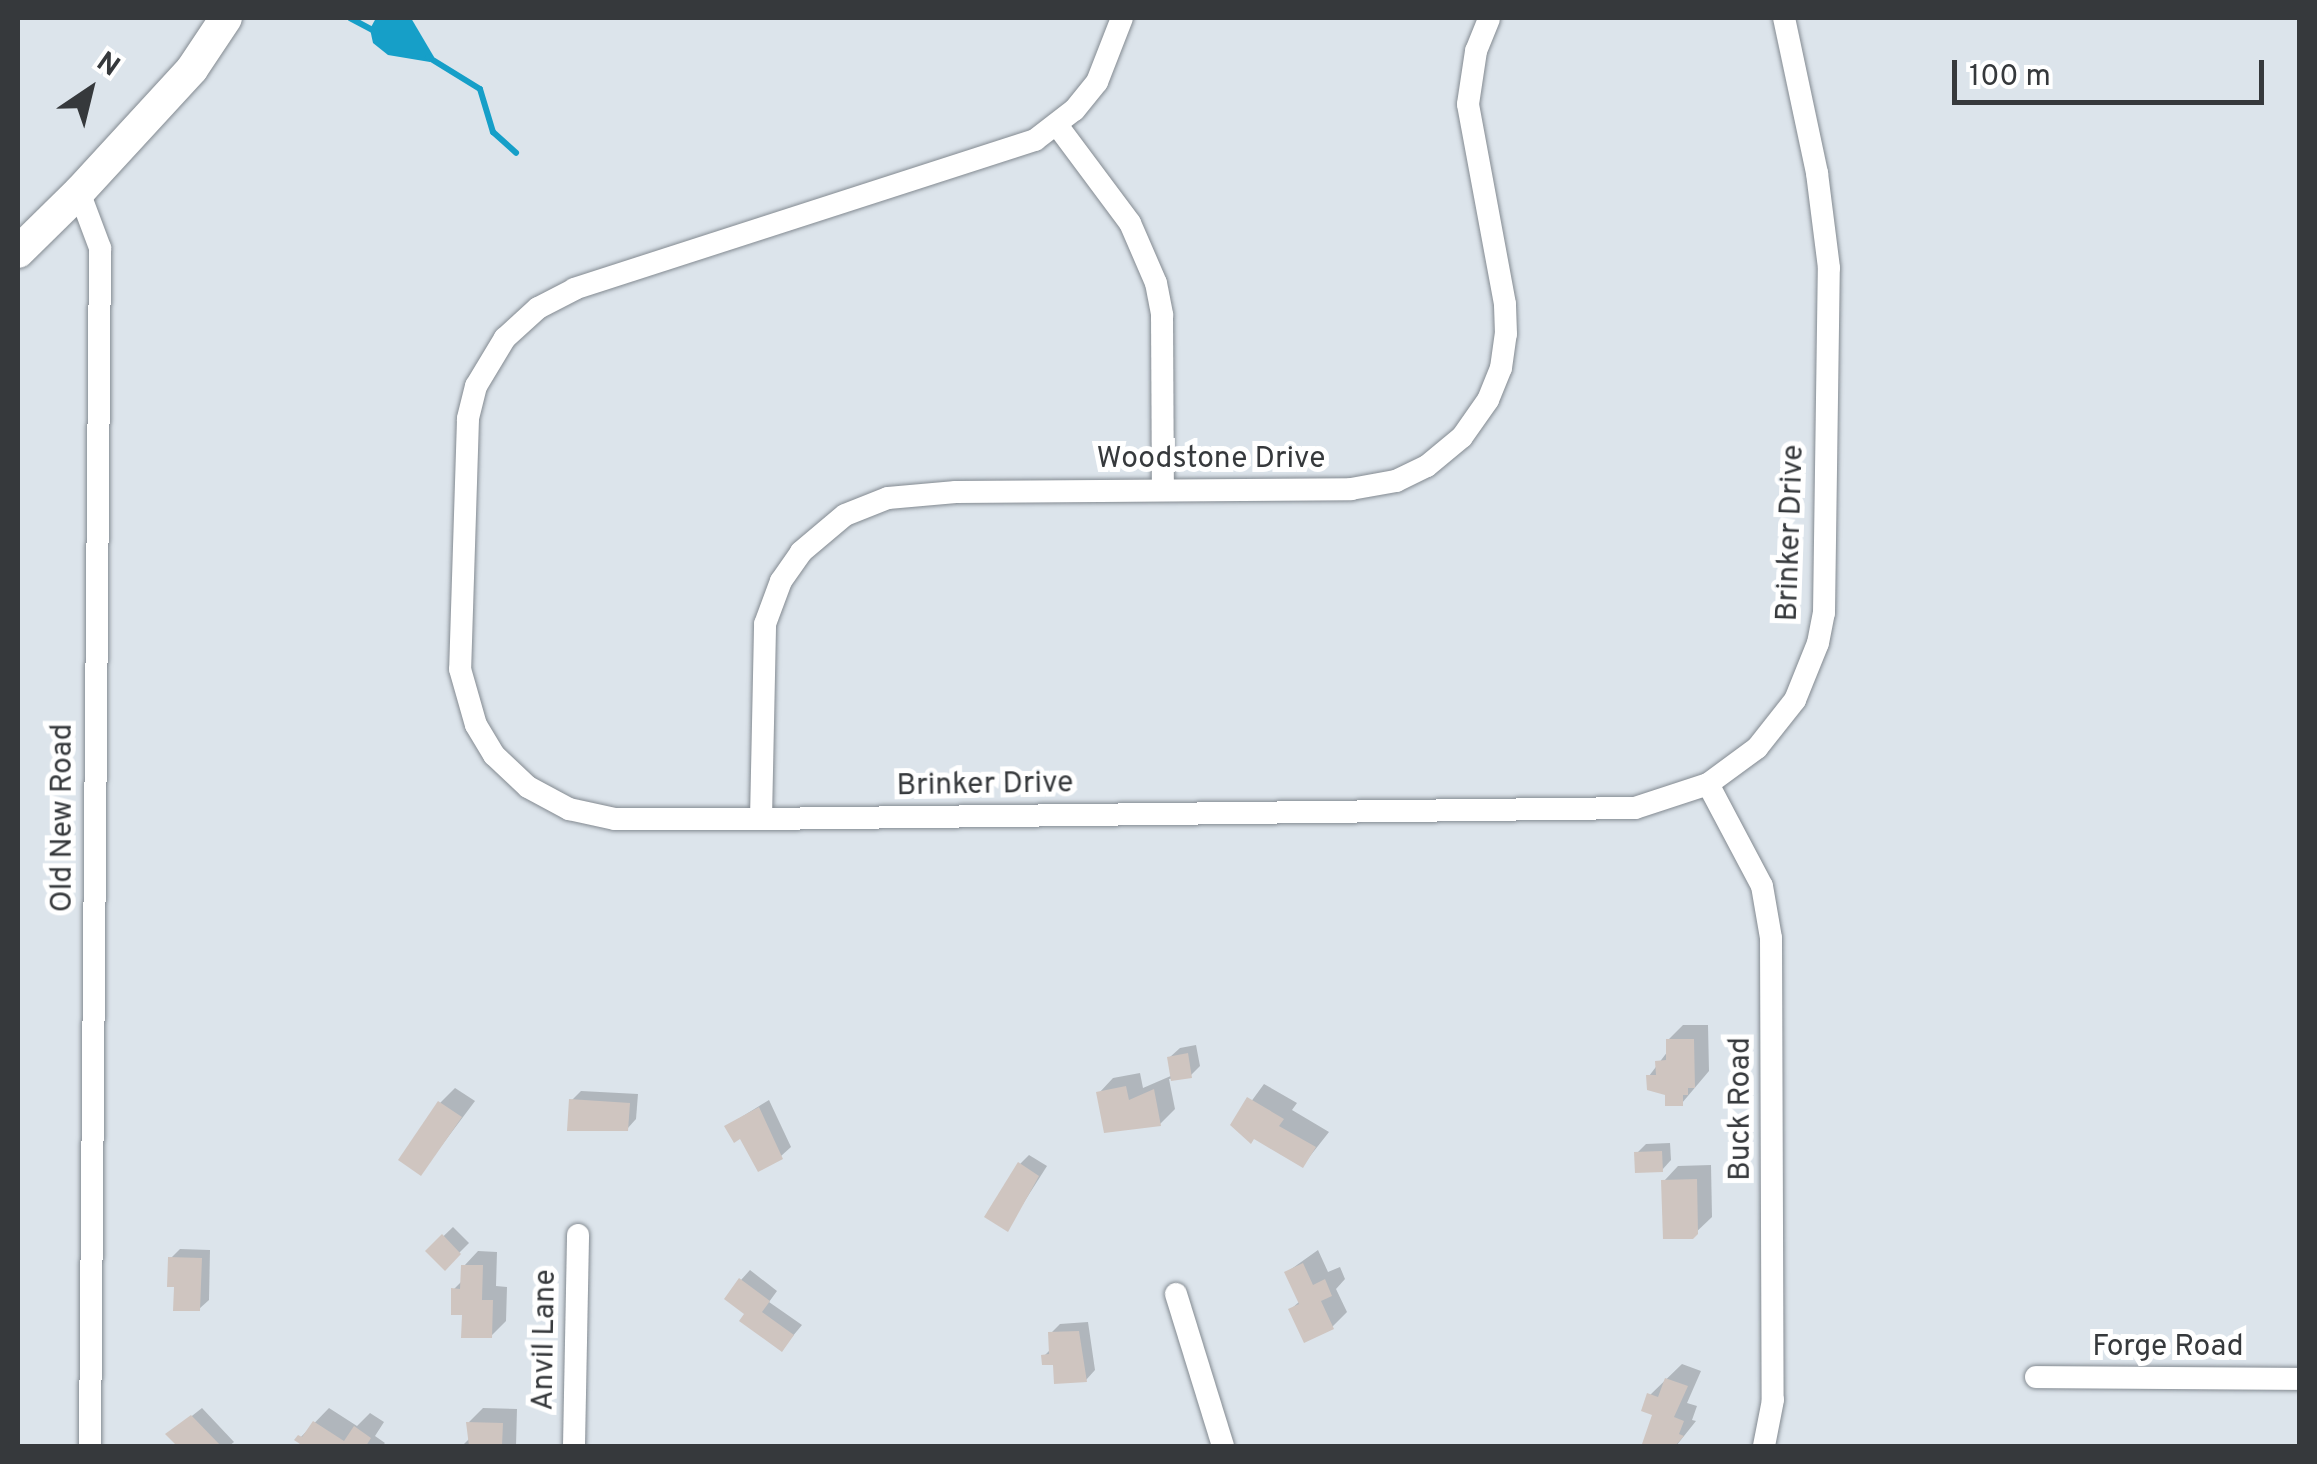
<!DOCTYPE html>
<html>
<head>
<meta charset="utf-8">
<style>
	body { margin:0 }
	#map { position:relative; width:2317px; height:1464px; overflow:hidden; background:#dce4eb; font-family:Overpass,sans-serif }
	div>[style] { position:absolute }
	.water>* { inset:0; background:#169fc8 }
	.shadow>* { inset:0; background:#0003 }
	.stream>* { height:6px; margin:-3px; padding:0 3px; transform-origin:3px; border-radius:3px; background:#169fc8 }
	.building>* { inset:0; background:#cfc5c0 }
	.roads { filter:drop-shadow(0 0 2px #838a91) drop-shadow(0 0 2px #838a91) }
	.street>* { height:22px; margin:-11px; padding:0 11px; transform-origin:11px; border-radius:11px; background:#fff }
	.secondary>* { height:32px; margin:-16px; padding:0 16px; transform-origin:16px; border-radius:16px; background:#fff }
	span { translate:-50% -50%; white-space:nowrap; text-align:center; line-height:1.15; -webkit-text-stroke:10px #fff; paint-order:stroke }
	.street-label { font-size:30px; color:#36393c }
	.frame { position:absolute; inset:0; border:20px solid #36393c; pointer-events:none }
	.north { position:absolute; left:40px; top:40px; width:100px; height:100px; -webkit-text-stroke:8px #fff; paint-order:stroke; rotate:35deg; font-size:28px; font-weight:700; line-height:40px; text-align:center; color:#36393c }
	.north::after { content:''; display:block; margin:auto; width:35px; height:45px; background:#36393c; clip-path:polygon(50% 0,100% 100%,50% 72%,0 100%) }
	.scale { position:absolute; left:1952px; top:60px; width:312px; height:45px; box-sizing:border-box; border:5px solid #36393c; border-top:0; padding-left:12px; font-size:30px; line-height:35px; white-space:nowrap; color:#36393c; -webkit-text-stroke:8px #fff; paint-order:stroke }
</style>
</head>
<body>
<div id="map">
	<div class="water">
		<div style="clip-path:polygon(376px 18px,411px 18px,434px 57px,430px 62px,388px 55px,373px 43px,370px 29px)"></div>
	</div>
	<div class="shadow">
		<div style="clip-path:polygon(1683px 1025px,1708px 1025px,1709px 1071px,1682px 1103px,1649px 1076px,1668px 1051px,1668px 1040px)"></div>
		<div style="clip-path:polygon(1196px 1045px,1200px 1066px,1191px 1075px,1169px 1079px,1175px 1109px,1160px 1124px,1099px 1093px,1113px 1078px,1140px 1073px,1143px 1088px,1173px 1075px,1170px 1057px,1180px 1048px)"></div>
		<div style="clip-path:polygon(1264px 1084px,1297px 1103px,1292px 1110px,1329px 1132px,1303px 1165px,1234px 1125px)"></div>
		<div style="clip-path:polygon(455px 1088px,475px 1101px,421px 1173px,440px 1103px)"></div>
		<div style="clip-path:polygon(581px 1091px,638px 1094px,636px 1119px,627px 1129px,572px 1100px)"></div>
		<div style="clip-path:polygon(769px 1100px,791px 1147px,781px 1156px,727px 1126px)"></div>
		<div style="clip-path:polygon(1670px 1143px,1671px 1160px,1662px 1170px,1637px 1153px,1646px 1144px)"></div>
		<div style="clip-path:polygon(1029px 1155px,1047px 1166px,1007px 1229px,1020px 1164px)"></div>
		<div style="clip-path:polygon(1711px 1165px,1712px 1217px,1692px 1236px,1664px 1181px,1678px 1166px)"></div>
		<div style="clip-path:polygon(453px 1227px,469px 1243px,445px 1267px,428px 1251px)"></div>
		<div style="clip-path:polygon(180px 1249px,210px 1250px,209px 1300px,199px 1309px,176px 1285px,171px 1258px)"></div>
		<div style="clip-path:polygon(1318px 1250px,1328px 1272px,1340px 1267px,1345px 1279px,1336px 1289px,1347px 1312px,1332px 1327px,1291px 1309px,1300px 1301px,1287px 1272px)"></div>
		<div style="clip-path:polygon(478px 1251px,497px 1252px,496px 1286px,507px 1287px,506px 1321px,491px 1336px,464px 1312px,454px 1289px,463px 1280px,464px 1266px)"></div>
		<div style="clip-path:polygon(750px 1270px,777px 1291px,769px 1302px,802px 1325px,782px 1349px,748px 1313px,741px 1280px)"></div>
		<div style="clip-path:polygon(1088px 1322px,1095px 1370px,1086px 1380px,1044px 1356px,1052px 1348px,1051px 1333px,1060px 1324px)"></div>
		<div style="clip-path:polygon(1682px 1364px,1701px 1371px,1687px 1403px,1697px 1406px,1692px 1420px,1696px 1421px,1676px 1446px,1645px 1442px,1655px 1414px,1650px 1395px)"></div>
		<div style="clip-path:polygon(202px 1408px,234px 1442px,229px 1446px,181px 1446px,169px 1434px)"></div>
		<div style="clip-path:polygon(329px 1408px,357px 1426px,370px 1413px,384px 1422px,375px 1436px,385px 1443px,382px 1446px,308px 1446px,298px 1440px)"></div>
		<div style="clip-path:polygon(483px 1408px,517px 1409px,516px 1446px,462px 1446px,470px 1438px,469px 1422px)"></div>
	</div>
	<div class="stream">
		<div style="left:350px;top:18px;width:30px;rotate:28deg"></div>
		<div style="left:428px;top:57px;width:61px;rotate:31.6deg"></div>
		<div style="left:480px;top:89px;width:45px;rotate:73.2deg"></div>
		<div style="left:493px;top:132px;width:31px;rotate:42deg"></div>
	</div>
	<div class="building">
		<div style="clip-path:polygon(1666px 1039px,1694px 1039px,1695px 1088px,1688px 1088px,1688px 1095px,1683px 1095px,1683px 1106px,1665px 1106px,1665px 1095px,1647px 1090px,1646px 1075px,1656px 1075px,1655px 1061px,1666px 1060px)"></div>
		<div style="clip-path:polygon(1188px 1053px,1192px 1078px,1171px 1081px,1167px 1057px)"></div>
		<div style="clip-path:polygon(1126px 1086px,1129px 1100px,1154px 1089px,1161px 1126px,1104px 1133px,1096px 1092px)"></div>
		<div style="clip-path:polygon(1247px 1097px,1284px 1119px,1279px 1126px,1316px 1147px,1303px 1168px,1254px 1139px,1251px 1144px,1230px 1125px)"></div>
		<div style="clip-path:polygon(569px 1099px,630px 1103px,628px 1131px,567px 1131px)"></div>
		<div style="clip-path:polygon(438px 1101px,462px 1117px,421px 1176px,398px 1160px)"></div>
		<div style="clip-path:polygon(759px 1107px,783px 1159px,758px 1172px,740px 1139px,734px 1143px,724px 1126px)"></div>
		<div style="clip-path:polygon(1662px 1151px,1663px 1172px,1635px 1173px,1634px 1152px)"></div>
		<div style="clip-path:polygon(1018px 1162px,1039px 1176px,1008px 1232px,984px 1217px)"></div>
		<div style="clip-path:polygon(1697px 1179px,1698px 1234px,1693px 1239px,1663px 1239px,1661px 1180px)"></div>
		<div style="clip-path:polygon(442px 1234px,461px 1254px,445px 1271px,425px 1251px)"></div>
		<div style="clip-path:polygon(168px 1257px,202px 1258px,200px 1311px,173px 1311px,174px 1287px,167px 1287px)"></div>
		<div style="clip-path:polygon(1303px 1263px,1313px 1285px,1325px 1279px,1332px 1296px,1321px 1301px,1334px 1329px,1304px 1343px,1288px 1309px,1299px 1304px,1284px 1272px)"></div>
		<div style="clip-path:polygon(461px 1265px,483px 1265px,482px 1300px,493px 1300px,492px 1338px,461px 1338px,462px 1315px,451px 1315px,451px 1288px,460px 1289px)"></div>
		<div style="clip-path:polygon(739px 1278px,770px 1301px,762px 1312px,794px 1335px,782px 1352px,739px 1321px,744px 1314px,724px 1299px)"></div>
		<div style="clip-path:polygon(1079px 1331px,1087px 1382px,1054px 1384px,1053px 1365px,1042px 1365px,1041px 1355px,1049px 1354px,1048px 1332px)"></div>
		<div style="clip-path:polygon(1665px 1378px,1688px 1386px,1674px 1417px,1684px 1421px,1679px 1434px,1684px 1436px,1675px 1446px,1649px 1446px,1642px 1444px,1652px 1415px,1641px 1411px,1647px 1393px,1658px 1397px)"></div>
		<div style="clip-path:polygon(191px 1415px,221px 1446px,177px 1446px,165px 1434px)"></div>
		<div style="clip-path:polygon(313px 1421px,344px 1441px,354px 1426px,371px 1438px,366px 1446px,303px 1446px,294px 1440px,298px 1435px,302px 1437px)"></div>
		<div style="clip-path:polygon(466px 1422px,503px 1423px,502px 1446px,469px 1446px)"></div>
	</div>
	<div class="roads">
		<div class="street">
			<div style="left:1122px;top:18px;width:69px;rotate:111.3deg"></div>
			<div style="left:1097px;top:82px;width:36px;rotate:129deg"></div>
			<div style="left:1074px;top:110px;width:49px;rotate:142.4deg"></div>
			<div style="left:1035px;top:140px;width:484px;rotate:162.1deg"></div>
			<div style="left:575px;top:289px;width:42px;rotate:152.8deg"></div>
			<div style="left:538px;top:308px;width:45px;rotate:137.7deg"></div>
			<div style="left:505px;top:338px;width:56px;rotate:121.1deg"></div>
			<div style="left:476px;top:386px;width:34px;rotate:104deg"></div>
			<div style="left:468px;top:419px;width:250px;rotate:91.8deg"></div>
			<div style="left:460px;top:669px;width:58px;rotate:74.1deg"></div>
			<div style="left:476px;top:725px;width:35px;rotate:59deg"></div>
			<div style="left:494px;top:755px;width:47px;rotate:43.3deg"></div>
			<div style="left:528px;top:787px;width:47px;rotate:28.2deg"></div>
			<div style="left:569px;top:809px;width:47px;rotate:12.3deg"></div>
			<div style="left:615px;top:819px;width:146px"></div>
			<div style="left:761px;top:819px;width:874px;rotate:-0.72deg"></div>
			<div style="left:1635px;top:808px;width:77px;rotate:-18.2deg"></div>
			<div style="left:1708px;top:784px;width:61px;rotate:-36.3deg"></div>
			<div style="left:1757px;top:748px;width:61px;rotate:-51.6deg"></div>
			<div style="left:1795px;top:700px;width:61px;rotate:-68deg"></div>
			<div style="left:1818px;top:643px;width:31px;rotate:-79deg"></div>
			<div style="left:1824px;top:613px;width:345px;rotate:-89.2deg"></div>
			<div style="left:1829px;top:268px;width:96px;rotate:-97.2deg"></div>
			<div style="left:1817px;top:173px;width:158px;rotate:-102deg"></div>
			<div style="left:1057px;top:125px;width:122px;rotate:53.3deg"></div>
			<div style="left:1130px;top:223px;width:65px;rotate:66.6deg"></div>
			<div style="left:1156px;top:283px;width:33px;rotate:79deg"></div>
			<div style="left:1162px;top:315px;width:174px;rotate:89.7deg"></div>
			<div style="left:79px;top:192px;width:60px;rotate:69.4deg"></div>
			<div style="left:100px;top:248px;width:1198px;rotate:90.48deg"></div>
			<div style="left:1708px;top:784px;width:115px;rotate:62.1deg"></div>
			<div style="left:1762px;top:886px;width:53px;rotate:80.2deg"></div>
			<div style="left:1771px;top:938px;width:462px;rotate:89.8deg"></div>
			<div style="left:1773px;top:1400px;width:47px;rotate:101.1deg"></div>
			<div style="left:761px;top:819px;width:195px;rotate:-88.8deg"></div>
			<div style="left:765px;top:624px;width:46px;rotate:-69.6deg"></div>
			<div style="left:781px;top:581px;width:35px;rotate:-55deg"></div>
			<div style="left:801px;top:552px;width:57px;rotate:-40.1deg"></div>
			<div style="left:845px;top:515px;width:46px;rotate:-21.6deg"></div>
			<div style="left:888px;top:498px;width:68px;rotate:-5deg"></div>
			<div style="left:956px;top:492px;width:395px;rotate:-0.4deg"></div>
			<div style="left:1351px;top:489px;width:46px;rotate:-10.1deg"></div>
			<div style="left:1396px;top:481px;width:34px;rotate:-26deg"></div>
			<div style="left:1427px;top:466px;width:45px;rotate:-39.6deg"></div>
			<div style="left:1462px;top:437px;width:45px;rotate:-54.9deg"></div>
			<div style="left:1488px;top:400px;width:35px;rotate:-68deg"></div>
			<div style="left:1501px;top:368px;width:34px;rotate:-82deg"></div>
			<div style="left:1506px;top:334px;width:30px;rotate:-92deg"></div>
			<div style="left:1505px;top:304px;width:203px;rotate:-100.5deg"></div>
			<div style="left:1468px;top:104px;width:54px;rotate:-81.4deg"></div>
			<div style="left:1476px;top:51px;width:35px;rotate:-68deg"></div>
			<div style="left:1176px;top:1294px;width:159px;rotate:72.8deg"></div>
			<div style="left:2036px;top:1377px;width:264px;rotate:0.4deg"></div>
			<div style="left:574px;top:1446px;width:211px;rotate:-88.9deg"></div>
		</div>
		<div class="secondary">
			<div style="left:18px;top:252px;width:86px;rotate:-44.5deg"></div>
			<div style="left:79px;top:192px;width:167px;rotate:-47.4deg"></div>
			<div style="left:192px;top:69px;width:61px;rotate:-56.3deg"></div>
		</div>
	</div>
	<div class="street-label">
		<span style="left:1211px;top:460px">Woodstone Drive</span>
		<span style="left:1792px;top:533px;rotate:-88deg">Brinker Drive</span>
		<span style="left:985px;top:786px;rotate:-1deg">Brinker Drive</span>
		<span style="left:64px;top:818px;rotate:-90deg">Old New Road</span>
		<span style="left:1742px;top:1109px;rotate:-90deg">Buck Road</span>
		<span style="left:546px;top:1340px;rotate:-89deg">Anvil Lane</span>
		<span style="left:2168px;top:1348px">Forge Road</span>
	</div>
	<div class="frame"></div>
	<div class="north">N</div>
	<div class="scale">100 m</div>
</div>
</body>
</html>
